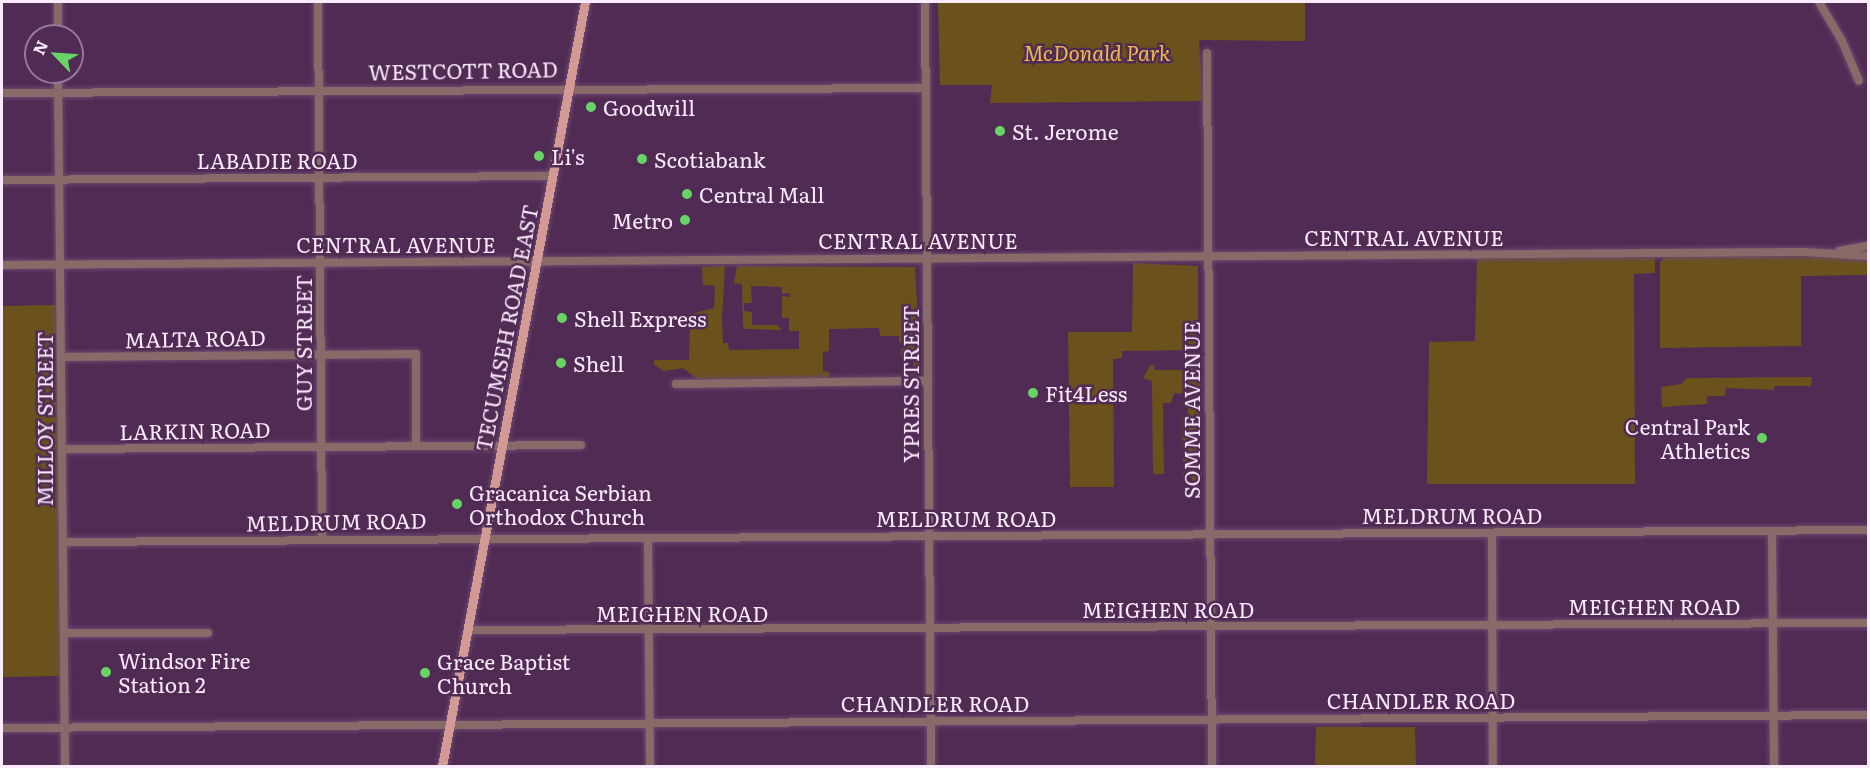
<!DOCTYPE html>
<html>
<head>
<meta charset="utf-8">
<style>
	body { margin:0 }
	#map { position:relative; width:1870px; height:768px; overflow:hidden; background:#502b54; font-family:Literata,serif }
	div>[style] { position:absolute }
	.green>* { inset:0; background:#6b521d }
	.roads { filter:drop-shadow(0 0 2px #6c4a6f) drop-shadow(0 0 2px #6c4a6f) }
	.minor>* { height:8px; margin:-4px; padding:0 4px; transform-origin:4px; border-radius:4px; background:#886b69 }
	.major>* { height:9px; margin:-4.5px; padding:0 4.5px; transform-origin:4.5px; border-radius:4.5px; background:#d29995 }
	.dots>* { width:16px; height:16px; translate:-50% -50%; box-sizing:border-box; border:3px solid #502b54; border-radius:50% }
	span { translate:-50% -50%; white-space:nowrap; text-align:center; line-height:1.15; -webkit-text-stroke:5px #502b54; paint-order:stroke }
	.park-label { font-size:21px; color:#eeba4b; font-style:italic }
	.street-label { font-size:21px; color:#fceafe }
	.poi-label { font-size:21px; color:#fceafe }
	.left { translate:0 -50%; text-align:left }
	.right { translate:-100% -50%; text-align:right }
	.frame { position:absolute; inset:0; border:3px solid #fceafe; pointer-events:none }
	.north { position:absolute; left:24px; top:24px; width:60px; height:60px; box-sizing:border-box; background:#502b54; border:2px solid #957798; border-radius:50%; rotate:295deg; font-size:16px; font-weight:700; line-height:24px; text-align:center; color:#fceafe }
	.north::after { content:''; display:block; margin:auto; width:21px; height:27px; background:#67d465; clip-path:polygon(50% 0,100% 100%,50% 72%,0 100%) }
</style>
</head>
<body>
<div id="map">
	<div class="green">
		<div style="clip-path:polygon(938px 2px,1305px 2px,1305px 41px,1199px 40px,1203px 101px,990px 103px,992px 85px,940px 85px)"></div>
		<div style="clip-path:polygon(1665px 257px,1830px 257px,1868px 261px,1868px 275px,1801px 276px,1801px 346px,1660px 348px,1660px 262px)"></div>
		<div style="clip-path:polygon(1477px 258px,1655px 258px,1655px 273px,1634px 274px,1635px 484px,1427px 484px,1429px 342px,1475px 341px)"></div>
		<div style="clip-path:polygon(1133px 263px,1198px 266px,1198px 350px,1122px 351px,1122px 358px,1113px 359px,1114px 487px,1070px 487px,1068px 332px,1132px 332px)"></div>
		<div style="clip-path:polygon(725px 266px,722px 318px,723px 343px,728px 343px,729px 350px,799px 349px,799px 331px,789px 331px,789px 318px,782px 318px,782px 296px,790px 297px,790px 293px,782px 294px,782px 287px,751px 286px,752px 303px,744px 303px,744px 311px,752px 312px,752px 325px,777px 325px,782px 330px,745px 329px,743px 326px,742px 284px,734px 283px,737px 266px,915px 267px,921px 372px,914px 374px,913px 354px,900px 354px,903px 343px,899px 342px,899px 336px,880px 336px,879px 328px,829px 329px,829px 351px,823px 352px,823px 371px,830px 372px,829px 378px,697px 379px,683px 368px,664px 371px,653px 364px,655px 360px,689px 360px,690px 321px,675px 318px,714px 308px,715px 286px,703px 285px,702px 267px)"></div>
		<div style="clip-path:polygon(58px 305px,61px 676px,2px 677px,2px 306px)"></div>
		<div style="clip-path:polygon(1189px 364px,1200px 366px,1202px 480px,1192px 481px,1191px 474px,1183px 474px,1182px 418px,1188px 417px,1188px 394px,1174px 393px,1171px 403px,1163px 403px,1164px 474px,1153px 474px,1152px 381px,1143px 378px,1150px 366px,1154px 365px,1154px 370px,1188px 370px)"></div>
		<div style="clip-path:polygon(1812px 377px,1811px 386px,1774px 386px,1774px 390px,1726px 388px,1725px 396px,1707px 396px,1707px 404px,1662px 407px,1661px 387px,1681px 384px,1687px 378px)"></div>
		<div style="clip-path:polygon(1316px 727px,1415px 727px,1416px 766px,1315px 766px)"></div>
	</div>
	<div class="roads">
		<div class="minor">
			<div style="left:58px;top:2px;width:34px;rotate:90deg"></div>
			<div style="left:318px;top:2px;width:537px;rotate:89.57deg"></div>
			<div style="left:925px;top:2px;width:764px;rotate:89.55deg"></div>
			<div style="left:1819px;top:2px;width:45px;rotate:59.5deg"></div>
			<div style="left:1842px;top:41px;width:43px;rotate:67deg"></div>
			<div style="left:1207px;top:53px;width:713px;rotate:89.6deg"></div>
			<div style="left:58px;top:72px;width:694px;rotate:89.42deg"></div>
			<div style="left:2px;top:93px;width:924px;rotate:-0.31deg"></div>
			<div style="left:2px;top:180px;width:551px;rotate:-0.42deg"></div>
			<div style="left:1839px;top:251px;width:29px;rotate:-10deg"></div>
			<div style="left:2px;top:265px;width:1802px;rotate:-0.41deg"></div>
			<div style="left:1804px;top:252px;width:64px;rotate:3.6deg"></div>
			<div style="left:62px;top:357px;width:354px;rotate:-0.5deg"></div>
			<div style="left:416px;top:354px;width:92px;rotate:90deg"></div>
			<div style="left:676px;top:384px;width:252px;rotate:-0.7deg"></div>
			<div style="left:62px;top:449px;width:519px;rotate:-0.44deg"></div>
			<div style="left:1772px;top:531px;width:235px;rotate:89.5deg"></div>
			<div style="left:1492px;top:533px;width:233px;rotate:89.8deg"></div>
			<div style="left:648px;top:539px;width:227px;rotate:89.5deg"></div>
			<div style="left:63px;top:542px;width:1805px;rotate:-0.38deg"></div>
			<div style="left:468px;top:630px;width:1400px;rotate:-0.29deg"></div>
			<div style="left:64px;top:633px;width:144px"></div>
			<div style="left:2px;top:728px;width:1866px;rotate:-0.4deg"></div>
		</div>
		<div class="major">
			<div style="left:442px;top:766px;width:777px;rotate:-79.4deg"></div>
		</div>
	</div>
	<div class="dots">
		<div style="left:591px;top:107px;background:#67d465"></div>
		<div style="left:1000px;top:131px;background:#67d465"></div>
		<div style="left:539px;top:156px;background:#67d465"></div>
		<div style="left:642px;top:159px;background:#67d465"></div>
		<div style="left:687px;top:194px;background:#67d465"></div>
		<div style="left:685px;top:220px;background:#67d465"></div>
		<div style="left:562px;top:318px;background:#67d465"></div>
		<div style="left:561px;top:363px;background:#67d465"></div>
		<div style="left:1033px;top:393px;background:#67d465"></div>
		<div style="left:1762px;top:438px;background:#67d465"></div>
		<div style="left:457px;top:504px;background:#67d465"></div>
		<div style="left:106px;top:672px;background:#67d465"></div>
		<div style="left:425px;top:673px;background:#67d465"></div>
	</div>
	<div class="park-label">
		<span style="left:1097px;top:52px">McDonald Park</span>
	</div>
	<div class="street-label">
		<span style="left:463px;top:70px;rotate:-1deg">WESTCOTT ROAD</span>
		<span style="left:277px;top:160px">LABADIE ROAD</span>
		<span style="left:1404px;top:237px">CENTRAL AVENUE</span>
		<span style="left:918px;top:240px">CENTRAL AVENUE</span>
		<span style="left:396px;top:244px">CENTRAL AVENUE</span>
		<span style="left:506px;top:328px;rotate:-79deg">TECUMSEH ROAD EAST</span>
		<span style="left:195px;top:338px;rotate:-1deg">MALTA ROAD</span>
		<span style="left:303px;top:343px;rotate:-90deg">GUY STREET</span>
		<span style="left:910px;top:384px;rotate:-90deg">YPRES STREET</span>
		<span style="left:1191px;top:410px;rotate:-90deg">SOMME AVENUE</span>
		<span style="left:44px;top:419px;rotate:-90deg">MILLOY STREET</span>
		<span style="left:195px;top:430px;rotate:-1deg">LARKIN ROAD</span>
		<span style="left:1452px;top:515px">MELDRUM ROAD</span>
		<span style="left:966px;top:518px">MELDRUM ROAD</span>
		<span style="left:336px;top:521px;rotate:-1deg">MELDRUM ROAD</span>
		<span style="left:1654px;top:606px">MEIGHEN ROAD</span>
		<span style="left:1168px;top:609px">MEIGHEN ROAD</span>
		<span style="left:682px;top:613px">MEIGHEN ROAD</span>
		<span style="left:1421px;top:700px">CHANDLER ROAD</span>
		<span style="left:935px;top:703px">CHANDLER ROAD</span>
	</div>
	<div class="poi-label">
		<span class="left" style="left:603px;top:107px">Goodwill</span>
		<span class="left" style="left:1012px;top:131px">St. Jerome</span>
		<span class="left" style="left:551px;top:156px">Li's</span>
		<span class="left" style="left:654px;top:159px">Scotiabank</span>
		<span class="left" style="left:699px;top:194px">Central Mall</span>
		<span class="right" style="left:673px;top:220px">Metro</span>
		<span class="left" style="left:574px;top:318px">Shell Express</span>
		<span class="left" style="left:573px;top:363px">Shell</span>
		<span class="left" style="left:1045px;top:393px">Fit4Less</span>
		<span class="right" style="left:1750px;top:438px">Central Park<br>Athletics</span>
		<span class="left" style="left:469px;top:504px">Gracanica Serbian<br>Orthodox Church</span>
		<span class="left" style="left:118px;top:672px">Windsor Fire<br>Station 2</span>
		<span class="left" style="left:437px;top:673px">Grace Baptist<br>Church</span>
	</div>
	<div class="frame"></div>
	<div class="north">N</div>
</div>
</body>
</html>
